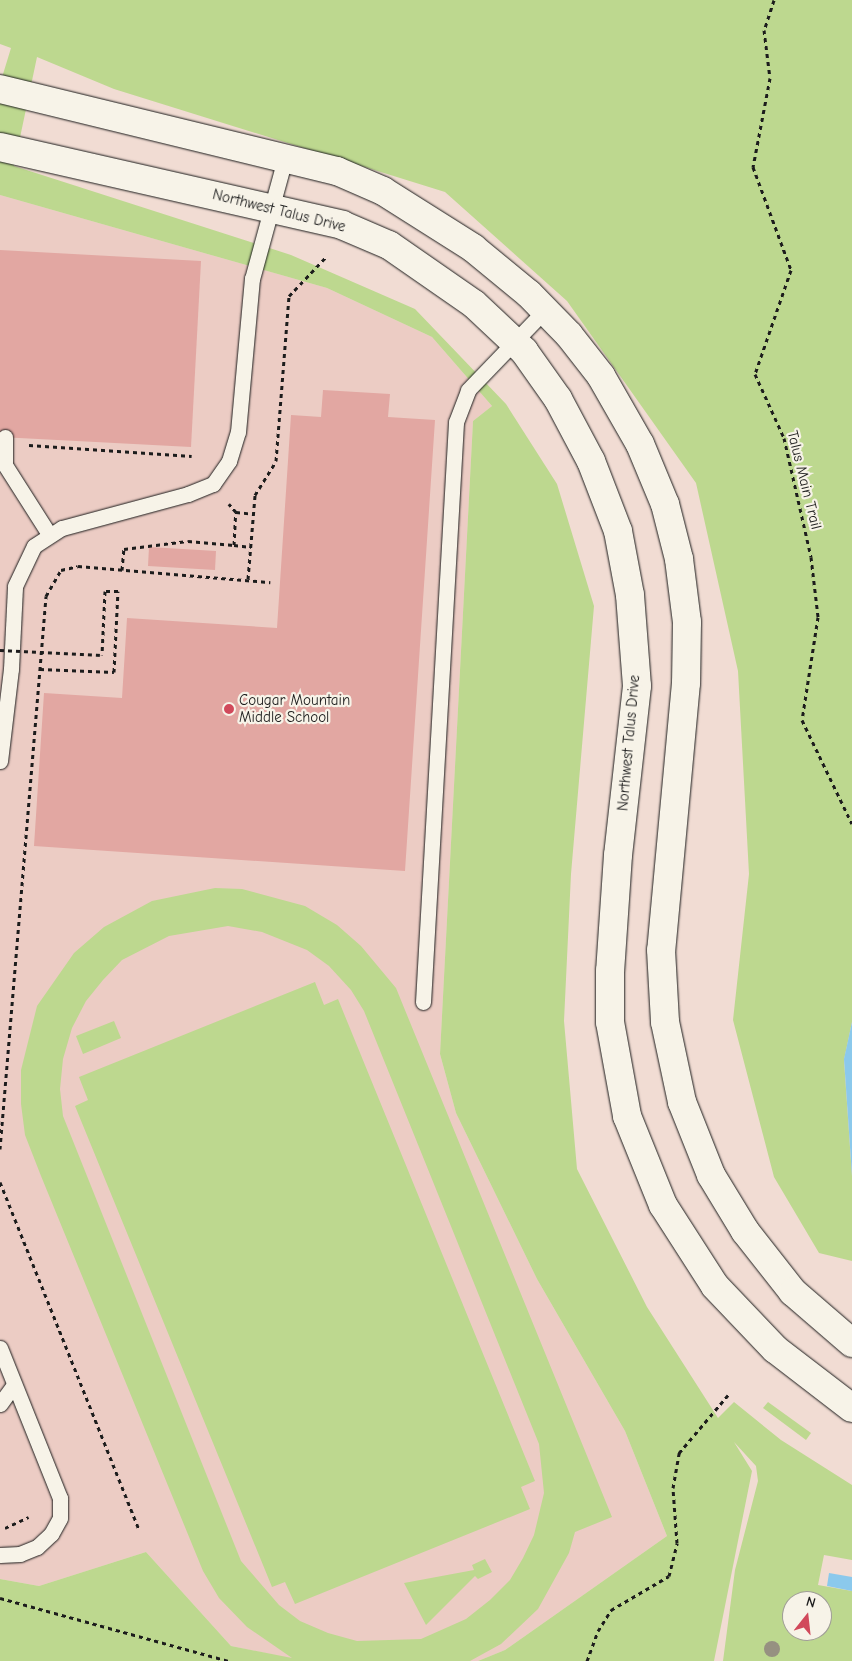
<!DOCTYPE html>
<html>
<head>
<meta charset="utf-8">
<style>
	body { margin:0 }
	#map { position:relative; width:852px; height:1661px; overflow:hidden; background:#f1dcd3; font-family:"Comic Neue",sans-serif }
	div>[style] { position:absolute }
	.built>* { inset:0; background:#ecccc4 }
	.green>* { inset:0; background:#bdd88f }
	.water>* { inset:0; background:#8bc9ec }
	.building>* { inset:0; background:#e2a7a2 }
	.path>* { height:3px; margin-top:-1.5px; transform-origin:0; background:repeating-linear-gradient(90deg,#1c1c1c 0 4px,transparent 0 8px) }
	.roads { filter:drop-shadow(0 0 1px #1c1c1c) drop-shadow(0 0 1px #1c1c1c) }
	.service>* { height:15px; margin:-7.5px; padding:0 7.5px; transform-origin:7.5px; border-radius:7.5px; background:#f7f3e8 }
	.tertiary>* { height:28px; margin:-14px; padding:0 14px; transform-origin:14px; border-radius:14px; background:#f7f3e8 }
	.path-bridge>* { height:3px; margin-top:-1.5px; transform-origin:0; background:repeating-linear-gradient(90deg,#1c1c1c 0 4px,transparent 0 8px) }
	.trees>* { width:16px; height:16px; margin:-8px; border-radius:50%; background:#969181 }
	.dots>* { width:14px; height:14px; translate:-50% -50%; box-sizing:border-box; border:2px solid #f7f3e8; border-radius:50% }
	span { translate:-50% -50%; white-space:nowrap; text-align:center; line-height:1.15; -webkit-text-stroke:4.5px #f7f3e8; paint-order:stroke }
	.street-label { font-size:15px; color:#1c1c1c }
	.poi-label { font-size:15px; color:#1c1c1c }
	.left { translate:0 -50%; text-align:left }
	.north { position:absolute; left:782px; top:1591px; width:50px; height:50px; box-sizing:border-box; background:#f7f3e8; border:1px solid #9f9d96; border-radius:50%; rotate:16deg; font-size:14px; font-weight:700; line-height:20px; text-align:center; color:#1c1c1c }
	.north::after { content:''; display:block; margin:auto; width:18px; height:22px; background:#d1495b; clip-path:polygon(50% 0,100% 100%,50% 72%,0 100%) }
</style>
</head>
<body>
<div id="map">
	<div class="built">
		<div style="clip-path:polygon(0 195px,327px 288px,432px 337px,492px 406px,473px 421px,440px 1054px,456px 1113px,537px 1279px,625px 1431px,667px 1536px,505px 1650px,478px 1661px,302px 1661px,231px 1646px,146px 1552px,39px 1586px,0 1579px)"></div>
	</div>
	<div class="green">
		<div style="clip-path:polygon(evenodd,0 0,852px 0,852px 1022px,844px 1060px,852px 1176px,852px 1261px,819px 1253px,774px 1177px,733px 1020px,749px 874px,738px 671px,696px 483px,567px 301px,445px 192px,114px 89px,37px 57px,14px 166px,291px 255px,415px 309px,506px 404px,557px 484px,594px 606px,571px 874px,564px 1021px,577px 1169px,647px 1307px,718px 1418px,734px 1402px,781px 1440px,852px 1485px,852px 1560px,824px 1555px,818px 1585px,852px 1591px,852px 1661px,723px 1661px,735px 1570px,758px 1481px,756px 1466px,734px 1442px,752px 1471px,714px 1661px,478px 1661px,505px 1650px,667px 1536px,625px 1431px,537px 1279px,456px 1113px,440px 1054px,473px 421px,492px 406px,432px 337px,327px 288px,0 195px,0 84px,11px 48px,0 44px,0 0,792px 1601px,822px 1601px,822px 1631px,792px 1631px,792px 1601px)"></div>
		<div style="clip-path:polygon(evenodd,215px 888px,242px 889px,305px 906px,337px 925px,361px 946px,396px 988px,612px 1517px,575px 1532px,569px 1553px,538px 1609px,501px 1644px,470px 1661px,0 1661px,0 1579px,39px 1586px,146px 1552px,231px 1646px,292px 1658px,247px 1627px,219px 1598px,203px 1571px,41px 1176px,25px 1135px,21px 1104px,21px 1070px,37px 1006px,74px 953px,104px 927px,152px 901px,215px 888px,228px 926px,262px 932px,307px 950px,329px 966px,351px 990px,364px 1011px,539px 1444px,544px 1493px,534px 1535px,523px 1558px,510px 1580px,490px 1600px,466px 1619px,421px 1639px,357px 1641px,328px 1633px,300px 1621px,279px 1605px,241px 1561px,63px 1116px,60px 1089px,63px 1059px,72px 1028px,86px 1001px,103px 980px,122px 960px,169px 936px,228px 926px)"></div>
		<div style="clip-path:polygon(315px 982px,324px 1005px,338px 999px,535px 1481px,521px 1487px,530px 1509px,295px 1604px,285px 1582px,272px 1587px,75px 1106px,88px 1100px,79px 1077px)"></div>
		<div style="clip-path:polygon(114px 1021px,121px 1038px,83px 1054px,76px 1036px)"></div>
		<div style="clip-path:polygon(768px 1402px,811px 1433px,806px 1440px,763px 1408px)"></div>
		<div style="clip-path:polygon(485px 1559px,492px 1572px,478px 1579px,475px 1576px,426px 1625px,404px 1583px,474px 1570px,472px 1565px)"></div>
	</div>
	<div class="water">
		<div style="clip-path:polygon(852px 1022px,852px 1176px,844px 1059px)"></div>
		<div style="clip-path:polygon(829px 1573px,852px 1577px,852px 1591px,827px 1586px)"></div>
	</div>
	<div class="building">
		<div style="clip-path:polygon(0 250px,201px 261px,191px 447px,0 437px)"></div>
		<div style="clip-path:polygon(323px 390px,390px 394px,388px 417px,435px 420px,405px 871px,34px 846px,44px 693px,122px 698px,127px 618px,277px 628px,291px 415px,321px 417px)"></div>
		<div style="clip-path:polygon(149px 547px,216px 551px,215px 570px,148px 566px)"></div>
	</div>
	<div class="path">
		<div style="left:774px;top:0;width:32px;rotate:108deg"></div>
		<div style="left:764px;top:30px;width:48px;rotate:82.9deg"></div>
		<div style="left:770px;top:78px;width:91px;rotate:100.8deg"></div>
		<div style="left:753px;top:167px;width:110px;rotate:69.7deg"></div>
		<div style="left:791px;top:270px;width:110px;rotate:109.1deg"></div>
		<div style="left:755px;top:374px;width:70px;rotate:65.6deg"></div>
		<div style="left:784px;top:438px;width:122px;rotate:77.2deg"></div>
		<div style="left:811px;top:557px;width:60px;rotate:83.3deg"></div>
		<div style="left:818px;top:617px;width:104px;rotate:98.8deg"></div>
		<div style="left:802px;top:720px;width:115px;rotate:64.3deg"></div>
		<div style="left:29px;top:445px;width:163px;rotate:3.9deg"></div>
		<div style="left:236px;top:512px;width:18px;rotate:6deg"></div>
		<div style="left:234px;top:545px;width:17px;rotate:7deg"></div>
		<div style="left:122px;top:570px;width:21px;rotate:-85deg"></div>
		<div style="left:124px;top:549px;width:64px;rotate:-7.1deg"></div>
		<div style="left:188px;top:541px;width:46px;rotate:5deg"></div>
		<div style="left:234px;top:545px;width:33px;rotate:-87deg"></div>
		<div style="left:236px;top:512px;width:11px;rotate:-131deg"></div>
		<div style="left:248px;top:579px;width:84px;rotate:-85.2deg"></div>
		<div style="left:255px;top:495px;width:40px;rotate:-58deg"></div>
		<div style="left:276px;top:461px;width:166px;rotate:-85.5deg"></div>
		<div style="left:289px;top:296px;width:54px;rotate:-46.5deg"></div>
		<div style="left:40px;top:669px;width:74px;rotate:2.3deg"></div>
		<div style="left:114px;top:672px;width:81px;rotate:-87.2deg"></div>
		<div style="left:118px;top:591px;width:13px;rotate:180deg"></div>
		<div style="left:105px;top:591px;width:64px;rotate:92.7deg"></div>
		<div style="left:0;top:1149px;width:555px;rotate:-85.24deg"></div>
		<div style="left:46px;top:596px;width:30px;rotate:-60deg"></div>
		<div style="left:61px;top:570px;width:17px;rotate:-13deg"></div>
		<div style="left:78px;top:566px;width:193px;rotate:4.8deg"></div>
		<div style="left:0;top:1182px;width:375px;rotate:68.2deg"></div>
		<div style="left:5px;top:1528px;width:26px;rotate:-25deg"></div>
		<div style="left:0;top:1598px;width:238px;rotate:15.4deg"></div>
		<div style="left:587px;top:1661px;width:32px;rotate:-70deg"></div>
		<div style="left:598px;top:1631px;width:25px;rotate:-58deg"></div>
		<div style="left:611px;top:1610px;width:67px;rotate:-30.4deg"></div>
		<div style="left:669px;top:1576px;width:34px;rotate:-76deg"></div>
		<div style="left:677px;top:1543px;width:55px;rotate:-94.2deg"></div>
		<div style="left:673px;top:1488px;width:36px;rotate:-80deg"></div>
		<div style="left:679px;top:1453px;width:76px;rotate:-49.8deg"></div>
	</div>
	<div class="roads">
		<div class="service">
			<div style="left:5px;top:437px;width:28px;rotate:90deg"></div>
			<div style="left:5px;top:465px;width:82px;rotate:57.5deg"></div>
			<div style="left:0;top:761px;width:93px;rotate:-83.2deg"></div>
			<div style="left:11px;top:669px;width:83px;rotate:-87.2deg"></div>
			<div style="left:15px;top:586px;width:44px;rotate:-64.6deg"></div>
			<div style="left:34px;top:546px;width:33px;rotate:-33deg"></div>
			<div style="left:62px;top:528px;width:131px;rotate:-15.1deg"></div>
			<div style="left:188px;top:494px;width:27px;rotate:-22deg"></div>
			<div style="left:213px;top:484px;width:28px;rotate:-55deg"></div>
			<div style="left:229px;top:461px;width:30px;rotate:-73deg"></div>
			<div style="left:238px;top:432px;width:154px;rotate:-84.8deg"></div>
			<div style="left:252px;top:279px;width:125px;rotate:-74.7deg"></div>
			<div style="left:423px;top:1002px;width:581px;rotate:-86.74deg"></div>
			<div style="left:456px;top:422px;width:34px;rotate:-69deg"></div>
			<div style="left:468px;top:390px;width:111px;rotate:-46.1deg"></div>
			<div style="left:0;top:1348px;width:162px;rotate:68.2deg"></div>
			<div style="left:60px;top:1498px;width:20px;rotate:90deg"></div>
			<div style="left:60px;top:1518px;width:18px;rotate:119deg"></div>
			<div style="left:51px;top:1534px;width:19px;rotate:137deg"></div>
			<div style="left:37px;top:1547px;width:18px;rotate:158deg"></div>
			<div style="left:20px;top:1554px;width:20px;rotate:177deg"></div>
			<div style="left:0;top:1404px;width:24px;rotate:-54deg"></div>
		</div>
		<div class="tertiary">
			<div style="left:0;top:89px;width:347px;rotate:13.7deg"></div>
			<div style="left:337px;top:171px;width:50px;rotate:23.5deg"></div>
			<div style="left:383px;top:191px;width:107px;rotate:32.3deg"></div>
			<div style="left:473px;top:248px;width:72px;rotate:39.4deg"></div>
			<div style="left:529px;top:294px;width:57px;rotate:45.7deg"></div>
			<div style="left:569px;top:335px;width:52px;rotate:52deg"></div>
			<div style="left:601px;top:376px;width:78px;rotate:60.2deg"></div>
			<div style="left:640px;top:444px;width:65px;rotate:67.4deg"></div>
			<div style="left:665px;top:504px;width:57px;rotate:75.7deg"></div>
			<div style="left:679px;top:559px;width:64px;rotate:82.8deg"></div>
			<div style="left:687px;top:622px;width:61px;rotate:90.9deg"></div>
			<div style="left:686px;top:683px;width:268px;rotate:95.3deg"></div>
			<div style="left:661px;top:950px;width:72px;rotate:86.8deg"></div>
			<div style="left:665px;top:1022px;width:82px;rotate:78deg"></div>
			<div style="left:682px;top:1102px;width:79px;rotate:68.3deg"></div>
			<div style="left:711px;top:1175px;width:66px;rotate:58.7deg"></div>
			<div style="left:745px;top:1231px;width:78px;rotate:51.8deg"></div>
			<div style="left:793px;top:1292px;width:78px;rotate:40.8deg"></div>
			<div style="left:0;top:147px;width:351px;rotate:12.8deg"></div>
			<div style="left:342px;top:225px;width:51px;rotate:23.1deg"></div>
			<div style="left:389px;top:245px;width:103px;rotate:34.8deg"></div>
			<div style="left:474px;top:304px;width:69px;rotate:43.2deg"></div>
			<div style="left:524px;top:351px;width:59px;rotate:54.7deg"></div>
			<div style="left:558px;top:399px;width:70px;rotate:62deg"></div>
			<div style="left:591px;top:461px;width:75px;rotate:68.9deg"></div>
			<div style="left:618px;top:531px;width:65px;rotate:79.4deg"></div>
			<div style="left:630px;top:595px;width:91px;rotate:85.6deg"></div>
			<div style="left:637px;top:686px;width:170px;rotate:96.4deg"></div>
			<div style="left:618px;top:855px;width:116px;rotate:93.9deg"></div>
			<div style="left:610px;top:971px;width:51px;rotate:90deg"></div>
			<div style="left:610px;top:1022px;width:96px;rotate:79.7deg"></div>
			<div style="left:627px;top:1116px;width:96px;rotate:68deg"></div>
			<div style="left:663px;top:1205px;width:96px;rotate:57.3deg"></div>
			<div style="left:715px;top:1286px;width:87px;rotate:46.4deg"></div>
			<div style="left:775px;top:1349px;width:97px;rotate:37.5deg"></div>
		</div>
	</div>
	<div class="path-bridge">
		<div style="left:0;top:650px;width:102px;rotate:2.8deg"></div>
	</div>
	<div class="trees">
		<div style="left:772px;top:1649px"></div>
	</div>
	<div class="dots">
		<div style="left:229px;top:709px;background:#d1495b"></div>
	</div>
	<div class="street-label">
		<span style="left:279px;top:211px;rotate:14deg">Northwest Talus Drive</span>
		<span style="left:804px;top:480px;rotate:76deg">Talus Main Trail</span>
		<span style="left:629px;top:743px;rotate:-85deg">Northwest Talus Drive</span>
	</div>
	<div class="poi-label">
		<span class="left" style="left:239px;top:709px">Cougar Mountain<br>Middle School</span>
	</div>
	<div class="north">N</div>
</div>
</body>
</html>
